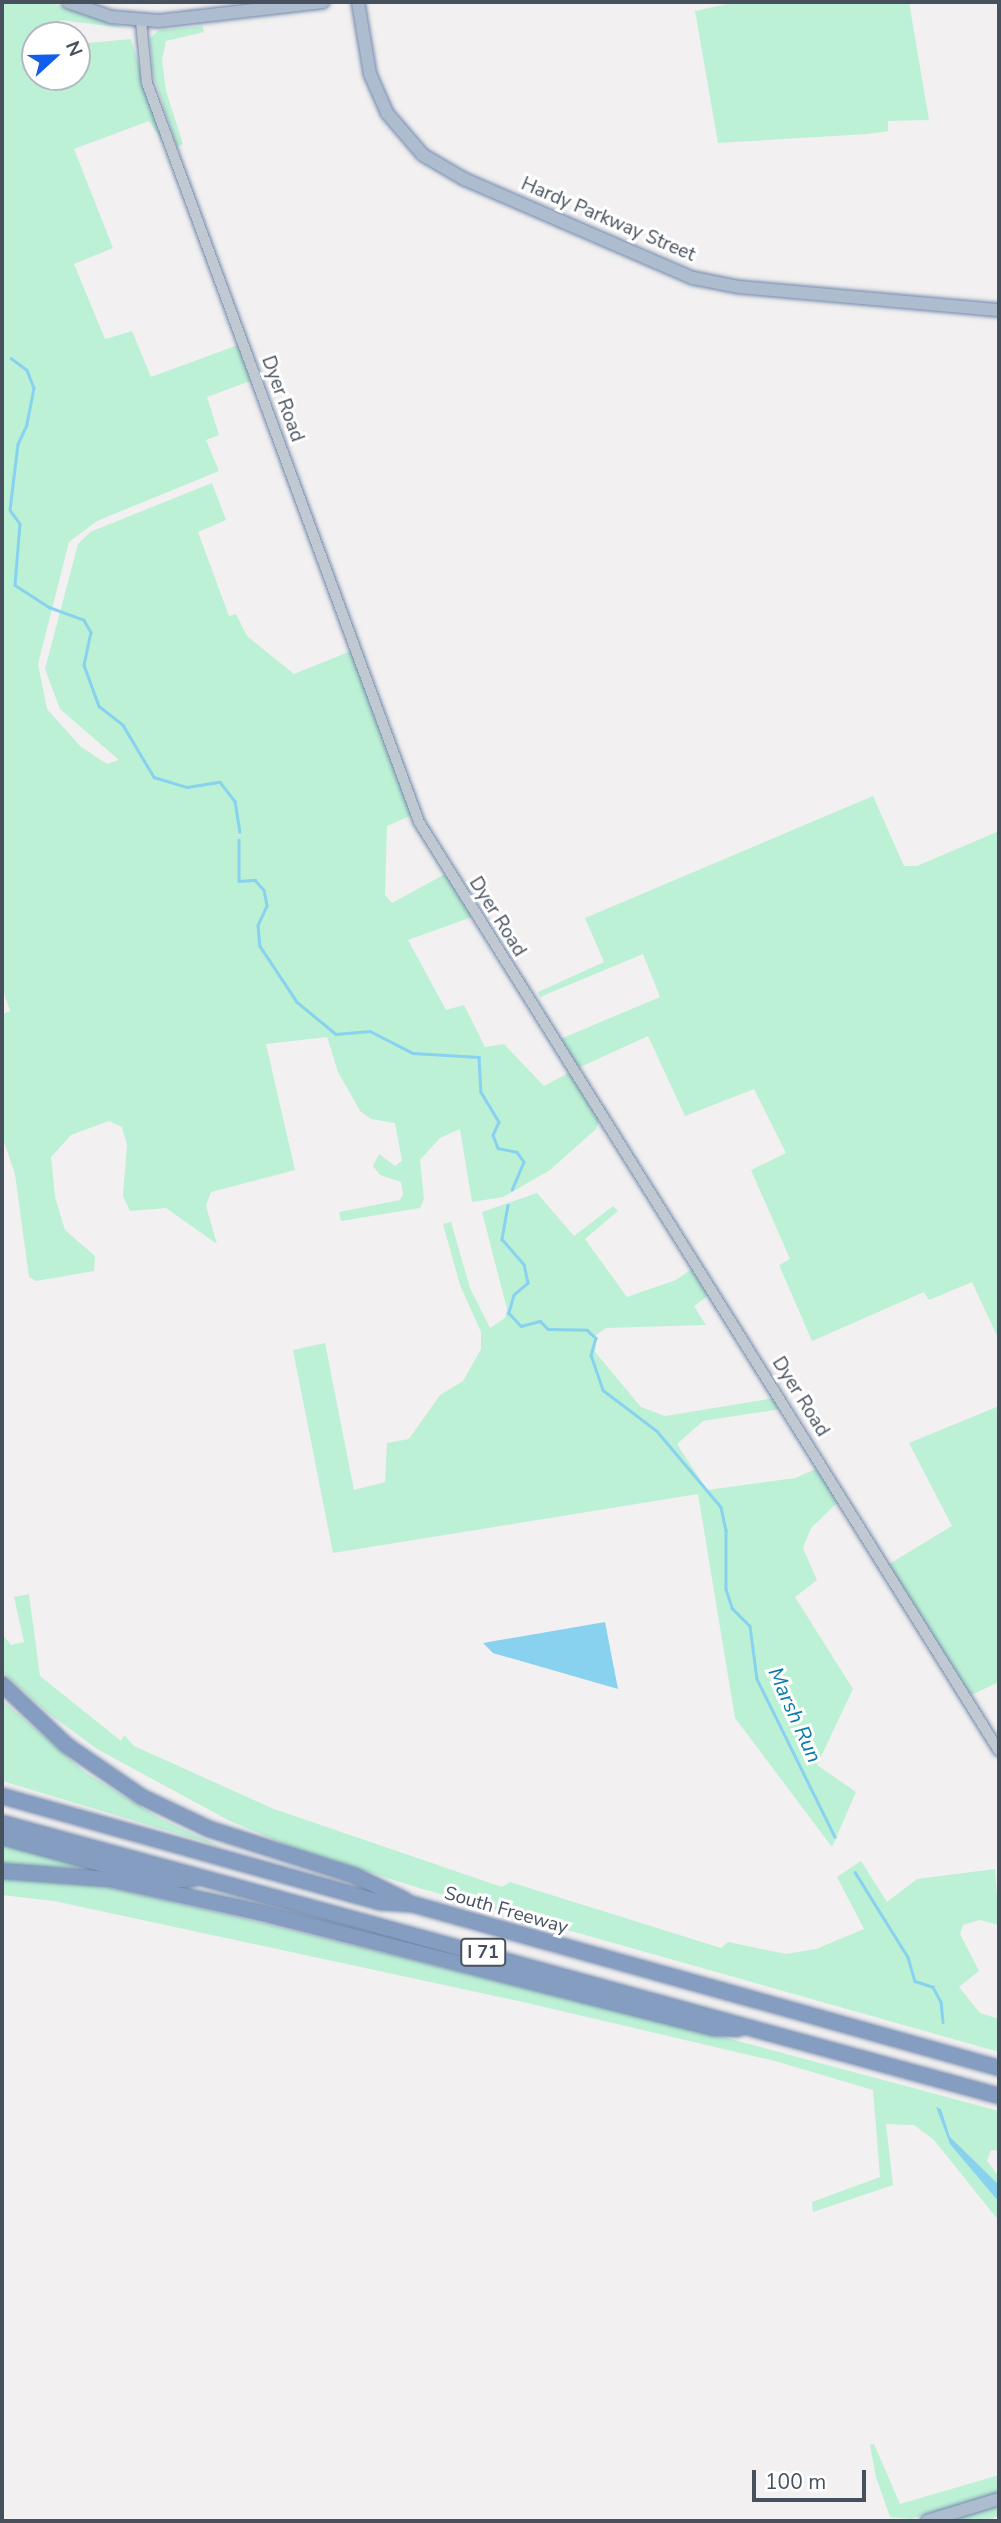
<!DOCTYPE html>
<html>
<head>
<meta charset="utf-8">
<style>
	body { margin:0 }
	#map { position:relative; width:1001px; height:2523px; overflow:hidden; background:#f2f0f0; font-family:"Nunito Sans",sans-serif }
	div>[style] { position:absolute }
	.green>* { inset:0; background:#bdf1d5 }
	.water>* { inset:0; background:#88d2f0 }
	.stream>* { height:2.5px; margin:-1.25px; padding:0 1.25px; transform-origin:1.25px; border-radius:1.25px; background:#88d2f0 }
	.roads { filter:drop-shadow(0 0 2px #7188ac) drop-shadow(0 0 2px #7188ac) }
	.minor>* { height:10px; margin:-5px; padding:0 5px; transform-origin:5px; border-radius:5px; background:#c0c9d2 }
	.major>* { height:12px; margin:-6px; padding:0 6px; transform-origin:6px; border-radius:6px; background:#aebcd0 }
	.highway>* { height:14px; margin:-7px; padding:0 7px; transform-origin:7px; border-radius:7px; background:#859dc0 }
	span { translate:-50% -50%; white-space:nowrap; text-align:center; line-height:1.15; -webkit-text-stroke:6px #fff; paint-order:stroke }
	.shield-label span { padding:2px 5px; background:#fff; border:2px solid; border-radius:5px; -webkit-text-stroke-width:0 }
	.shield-label { font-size:18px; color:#47515e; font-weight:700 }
	.street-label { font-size:19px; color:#47515e }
	.water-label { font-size:21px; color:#077aaa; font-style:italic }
	.frame { position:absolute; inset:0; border:4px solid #47515e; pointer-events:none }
	.north { position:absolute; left:21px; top:21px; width:70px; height:70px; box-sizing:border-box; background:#fff; border:2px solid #b5b9bf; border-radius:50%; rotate:68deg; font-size:19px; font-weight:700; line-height:28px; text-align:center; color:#47515e }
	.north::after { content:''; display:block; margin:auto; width:24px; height:32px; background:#115eea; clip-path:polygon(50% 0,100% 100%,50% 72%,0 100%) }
	.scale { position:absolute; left:752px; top:2470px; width:114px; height:32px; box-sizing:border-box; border:4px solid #47515e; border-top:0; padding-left:9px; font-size:21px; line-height:24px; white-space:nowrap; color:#47515e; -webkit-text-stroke:5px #fff; paint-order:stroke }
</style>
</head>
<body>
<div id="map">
	<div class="green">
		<div style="clip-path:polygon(2px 2px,49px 2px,124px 28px,60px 20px,57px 35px,35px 35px,35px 77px,77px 77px,77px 44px,131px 39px,164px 144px,149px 121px,74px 149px,113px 248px,74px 264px,105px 339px,132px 331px,151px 377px,238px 345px,253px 380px,207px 397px,219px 435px,206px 440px,219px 471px,97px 521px,69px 542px,38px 664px,47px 709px,81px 747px,107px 764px,119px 760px,60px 709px,45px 669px,78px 544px,90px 532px,212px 483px,226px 520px,198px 532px,229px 616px,236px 614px,247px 636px,294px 674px,351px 651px,412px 815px,387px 826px,385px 895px,392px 903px,445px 874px,472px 917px,408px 940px,446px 1010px,464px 1005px,485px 1047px,504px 1044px,544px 1086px,570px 1072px,599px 1121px,596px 1129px,550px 1170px,503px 1197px,472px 1202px,460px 1129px,440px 1138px,420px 1160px,424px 1199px,420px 1208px,341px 1221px,339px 1212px,400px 1200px,403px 1194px,401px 1182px,380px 1175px,373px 1166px,379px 1154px,395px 1166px,402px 1161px,395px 1123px,371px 1119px,360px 1111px,338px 1072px,327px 1037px,266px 1044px,295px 1170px,211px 1192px,206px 1206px,217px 1244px,166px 1208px,130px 1211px,123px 1196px,127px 1145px,122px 1127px,109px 1121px,71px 1135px,51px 1157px,55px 1197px,65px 1230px,95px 1256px,94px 1271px,36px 1281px,29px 1277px,15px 1174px,2px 1136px,2px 1015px,10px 1011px,2px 987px)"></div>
		<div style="clip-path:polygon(736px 2px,909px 2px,929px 120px,888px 121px,888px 131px,868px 134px,718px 143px,695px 11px)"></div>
		<div style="clip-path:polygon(203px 26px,204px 32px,166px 41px,162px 60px,166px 91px,183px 144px,177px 147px,153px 74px,150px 38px,159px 30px)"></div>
		<div style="clip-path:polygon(873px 796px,904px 866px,917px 866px,999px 831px,998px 1338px,972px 1282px,929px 1300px,924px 1292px,812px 1341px,779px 1265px,790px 1259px,751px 1170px,786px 1153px,754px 1089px,685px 1116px,648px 1036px,576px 1069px,558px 1040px,660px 997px,643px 954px,540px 997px,538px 992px,604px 962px,585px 918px)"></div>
		<div style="clip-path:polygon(537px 1193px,574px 1236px,613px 1206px,618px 1211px,585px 1239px,627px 1297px,676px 1280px,692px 1269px,709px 1295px,694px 1306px,706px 1325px,606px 1328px,596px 1335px,595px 1352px,641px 1407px,665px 1416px,774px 1398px,781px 1409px,703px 1421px,677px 1444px,707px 1490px,795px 1478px,818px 1468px,839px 1501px,811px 1528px,803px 1548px,817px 1580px,795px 1597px,853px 1689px,817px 1765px,856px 1792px,832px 1847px,735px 1718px,698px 1494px,333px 1553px,293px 1350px,325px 1343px,354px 1490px,385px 1482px,387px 1443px,409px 1439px,440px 1395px,463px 1381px,481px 1349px,481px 1332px,460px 1285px,443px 1224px,451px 1222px,470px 1288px,490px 1328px,505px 1318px,507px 1309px,482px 1212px)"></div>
		<div style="clip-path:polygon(999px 1406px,999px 1682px,971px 1695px,889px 1564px,952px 1526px,909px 1443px)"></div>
		<div style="clip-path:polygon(29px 1594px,40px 1676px,121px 1741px,124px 1735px,134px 1746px,274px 1809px,502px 1887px,510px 1882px,721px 1948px,728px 1942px,786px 1954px,816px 1949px,864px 1929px,837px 1877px,861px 1861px,887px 1902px,917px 1879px,995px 1869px,999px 1925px,980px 1920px,963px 1925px,960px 1934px,979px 1971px,959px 1987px,980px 2013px,999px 2019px,999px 2052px,419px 1888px,296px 1849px,228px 1820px,97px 1749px,48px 1713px,3px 1672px,2px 1634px,11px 1645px,24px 1642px,14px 1597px)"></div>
		<div style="clip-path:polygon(2px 1700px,86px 1773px,161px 1819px,222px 1847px,2px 1781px)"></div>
		<div style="clip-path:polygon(2px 1843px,77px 1864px,76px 1868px,2px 1865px)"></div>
		<div style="clip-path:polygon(2px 1878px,98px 1885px,246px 1919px,708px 2033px,999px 2111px,999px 2151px,991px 2150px,987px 2161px,999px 2177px,999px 2221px,934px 2140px,914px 2125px,886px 2124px,893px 2185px,813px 2212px,812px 2202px,880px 2177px,873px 2090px,775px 2061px,523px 2002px,54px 1901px,2px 1895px)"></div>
		<div style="clip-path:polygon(874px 2444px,900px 2504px,999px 2475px,999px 2493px,911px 2519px,890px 2517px,876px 2477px,870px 2445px)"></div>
		<div style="clip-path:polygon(999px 2506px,999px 2516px,983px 2521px,949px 2521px)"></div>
	</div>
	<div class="water">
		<div style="clip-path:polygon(605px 1622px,618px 1689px,493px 1653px,483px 1643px)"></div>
		<div style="clip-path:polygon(936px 2107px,941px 2109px,950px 2137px,999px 2185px,999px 2202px,950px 2144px)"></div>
	</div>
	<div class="stream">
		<div style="left:11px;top:358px;width:20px;rotate:37deg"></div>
		<div style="left:27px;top:370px;width:19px;rotate:69deg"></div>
		<div style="left:34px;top:388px;width:38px;rotate:101deg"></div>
		<div style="left:27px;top:425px;width:21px;rotate:115deg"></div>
		<div style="left:18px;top:444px;width:66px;rotate:96.9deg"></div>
		<div style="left:10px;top:510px;width:17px;rotate:54deg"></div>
		<div style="left:20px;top:524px;width:61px;rotate:94.7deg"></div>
		<div style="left:15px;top:585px;width:40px;rotate:32.9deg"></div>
		<div style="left:49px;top:607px;width:37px;rotate:20deg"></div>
		<div style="left:84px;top:620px;width:14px;rotate:60deg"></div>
		<div style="left:91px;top:632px;width:34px;rotate:102deg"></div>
		<div style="left:84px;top:665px;width:44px;rotate:69.9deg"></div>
		<div style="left:99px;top:706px;width:31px;rotate:38deg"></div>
		<div style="left:123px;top:725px;width:61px;rotate:59.2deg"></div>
		<div style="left:154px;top:777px;width:34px;rotate:17deg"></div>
		<div style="left:187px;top:787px;width:33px;rotate:-9deg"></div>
		<div style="left:220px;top:782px;width:24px;rotate:52deg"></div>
		<div style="left:235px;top:801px;width:31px;rotate:81deg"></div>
		<div style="left:239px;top:840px;width:41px;rotate:90deg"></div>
		<div style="left:239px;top:881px;width:16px;rotate:-4deg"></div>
		<div style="left:255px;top:880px;width:13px;rotate:48deg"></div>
		<div style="left:264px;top:890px;width:16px;rotate:79deg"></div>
		<div style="left:267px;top:906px;width:21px;rotate:115deg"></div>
		<div style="left:258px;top:925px;width:21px;rotate:85deg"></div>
		<div style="left:260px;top:946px;width:67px;rotate:56.5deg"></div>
		<div style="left:297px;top:1002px;width:50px;rotate:39.4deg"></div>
		<div style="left:336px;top:1034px;width:34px;rotate:-5deg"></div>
		<div style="left:370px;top:1031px;width:48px;rotate:27.1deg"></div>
		<div style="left:413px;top:1053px;width:66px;rotate:3.5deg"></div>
		<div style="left:479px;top:1057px;width:35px;rotate:87deg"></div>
		<div style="left:481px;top:1092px;width:35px;rotate:59deg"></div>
		<div style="left:499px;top:1122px;width:14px;rotate:115deg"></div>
		<div style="left:493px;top:1135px;width:14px;rotate:69deg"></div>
		<div style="left:498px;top:1148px;width:19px;rotate:12deg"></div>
		<div style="left:517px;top:1152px;width:12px;rotate:55deg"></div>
		<div style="left:524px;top:1162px;width:30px;rotate:113deg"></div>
		<div style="left:508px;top:1205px;width:35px;rotate:100deg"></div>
		<div style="left:502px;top:1239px;width:33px;rotate:49deg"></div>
		<div style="left:524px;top:1264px;width:19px;rotate:78deg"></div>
		<div style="left:528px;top:1283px;width:18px;rotate:139deg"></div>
		<div style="left:514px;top:1295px;width:19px;rotate:106deg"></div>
		<div style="left:509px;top:1313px;width:18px;rotate:47deg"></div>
		<div style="left:521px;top:1326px;width:20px;rotate:-15deg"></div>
		<div style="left:540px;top:1321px;width:11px;rotate:45deg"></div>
		<div style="left:548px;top:1329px;width:39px;rotate:1deg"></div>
		<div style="left:587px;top:1330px;width:12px;rotate:42deg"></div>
		<div style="left:596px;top:1338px;width:18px;rotate:106deg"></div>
		<div style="left:591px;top:1355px;width:37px;rotate:71deg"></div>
		<div style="left:603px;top:1390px;width:68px;rotate:37.2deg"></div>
		<div style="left:657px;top:1431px;width:99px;rotate:49.9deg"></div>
		<div style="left:721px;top:1507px;width:24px;rotate:78deg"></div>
		<div style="left:726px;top:1530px;width:59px;rotate:90deg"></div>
		<div style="left:726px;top:1589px;width:20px;rotate:72deg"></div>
		<div style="left:732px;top:1608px;width:25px;rotate:45deg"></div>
		<div style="left:750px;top:1626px;width:53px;rotate:82.5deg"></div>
		<div style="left:757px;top:1679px;width:176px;rotate:63.7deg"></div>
		<div style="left:855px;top:1872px;width:100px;rotate:58.1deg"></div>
		<div style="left:908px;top:1957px;width:25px;rotate:74deg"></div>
		<div style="left:915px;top:1981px;width:19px;rotate:18deg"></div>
		<div style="left:933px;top:1987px;width:17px;rotate:62deg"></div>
		<div style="left:941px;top:2002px;width:20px;rotate:84deg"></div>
	</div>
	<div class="roads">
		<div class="minor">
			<div style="left:141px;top:21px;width:62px;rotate:84.5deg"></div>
			<div style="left:147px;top:83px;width:787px;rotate:69.79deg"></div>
			<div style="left:419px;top:822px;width:1095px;rotate:58.02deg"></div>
		</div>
		<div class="major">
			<div style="left:68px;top:2px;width:46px;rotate:19.2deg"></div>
			<div style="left:111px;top:17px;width:48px;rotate:4.8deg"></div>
			<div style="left:159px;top:21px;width:165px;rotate:-6.6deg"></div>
			<div style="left:358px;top:2px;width:73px;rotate:80.5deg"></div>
			<div style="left:370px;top:74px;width:43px;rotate:66.4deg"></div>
			<div style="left:387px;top:113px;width:55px;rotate:49.4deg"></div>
			<div style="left:423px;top:155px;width:48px;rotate:30.3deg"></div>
			<div style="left:464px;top:179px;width:249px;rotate:23.4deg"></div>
			<div style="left:693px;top:278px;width:47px;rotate:11.1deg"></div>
			<div style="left:739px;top:287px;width:261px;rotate:5.1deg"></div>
			<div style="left:927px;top:2521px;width:75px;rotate:-17deg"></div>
		</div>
		<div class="highway">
			<div style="left:2px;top:1684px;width:88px;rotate:43.6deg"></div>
			<div style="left:66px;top:1745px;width:92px;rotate:34.4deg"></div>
			<div style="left:142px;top:1797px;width:74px;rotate:25.5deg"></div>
			<div style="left:209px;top:1829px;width:154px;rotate:17.7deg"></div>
			<div style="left:356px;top:1876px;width:55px;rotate:26.1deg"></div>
			<div style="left:2px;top:1796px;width:393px;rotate:15.7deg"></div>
			<div style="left:380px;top:1902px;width:32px;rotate:4deg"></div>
			<div style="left:412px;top:1904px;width:609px;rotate:15.61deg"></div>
			<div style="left:2px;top:1823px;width:1034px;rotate:15.31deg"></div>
			<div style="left:2px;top:1837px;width:171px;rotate:15.3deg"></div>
			<div style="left:167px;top:1882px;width:29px;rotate:-8deg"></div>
			<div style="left:2px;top:1871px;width:106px;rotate:4.3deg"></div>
			<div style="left:108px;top:1879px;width:154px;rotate:12.4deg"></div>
			<div style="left:258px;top:1912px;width:471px;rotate:14.3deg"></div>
			<div style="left:714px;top:2028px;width:24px;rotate:2deg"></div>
		</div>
	</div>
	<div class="shield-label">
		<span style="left:483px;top:1952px">I 71</span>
	</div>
	<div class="street-label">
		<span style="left:608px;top:220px;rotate:23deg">Hardy Parkway Street</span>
		<span style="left:282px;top:399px;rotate:70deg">Dyer Road</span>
		<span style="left:497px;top:917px;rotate:58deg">Dyer Road</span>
		<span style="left:800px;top:1397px;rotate:58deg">Dyer Road</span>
		<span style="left:506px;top:1911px;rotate:16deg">South Freeway</span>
	</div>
	<div class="water-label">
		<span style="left:795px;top:1715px;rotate:66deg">Marsh Run</span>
	</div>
	<div class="frame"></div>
	<div class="north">N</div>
	<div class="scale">100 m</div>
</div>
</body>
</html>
